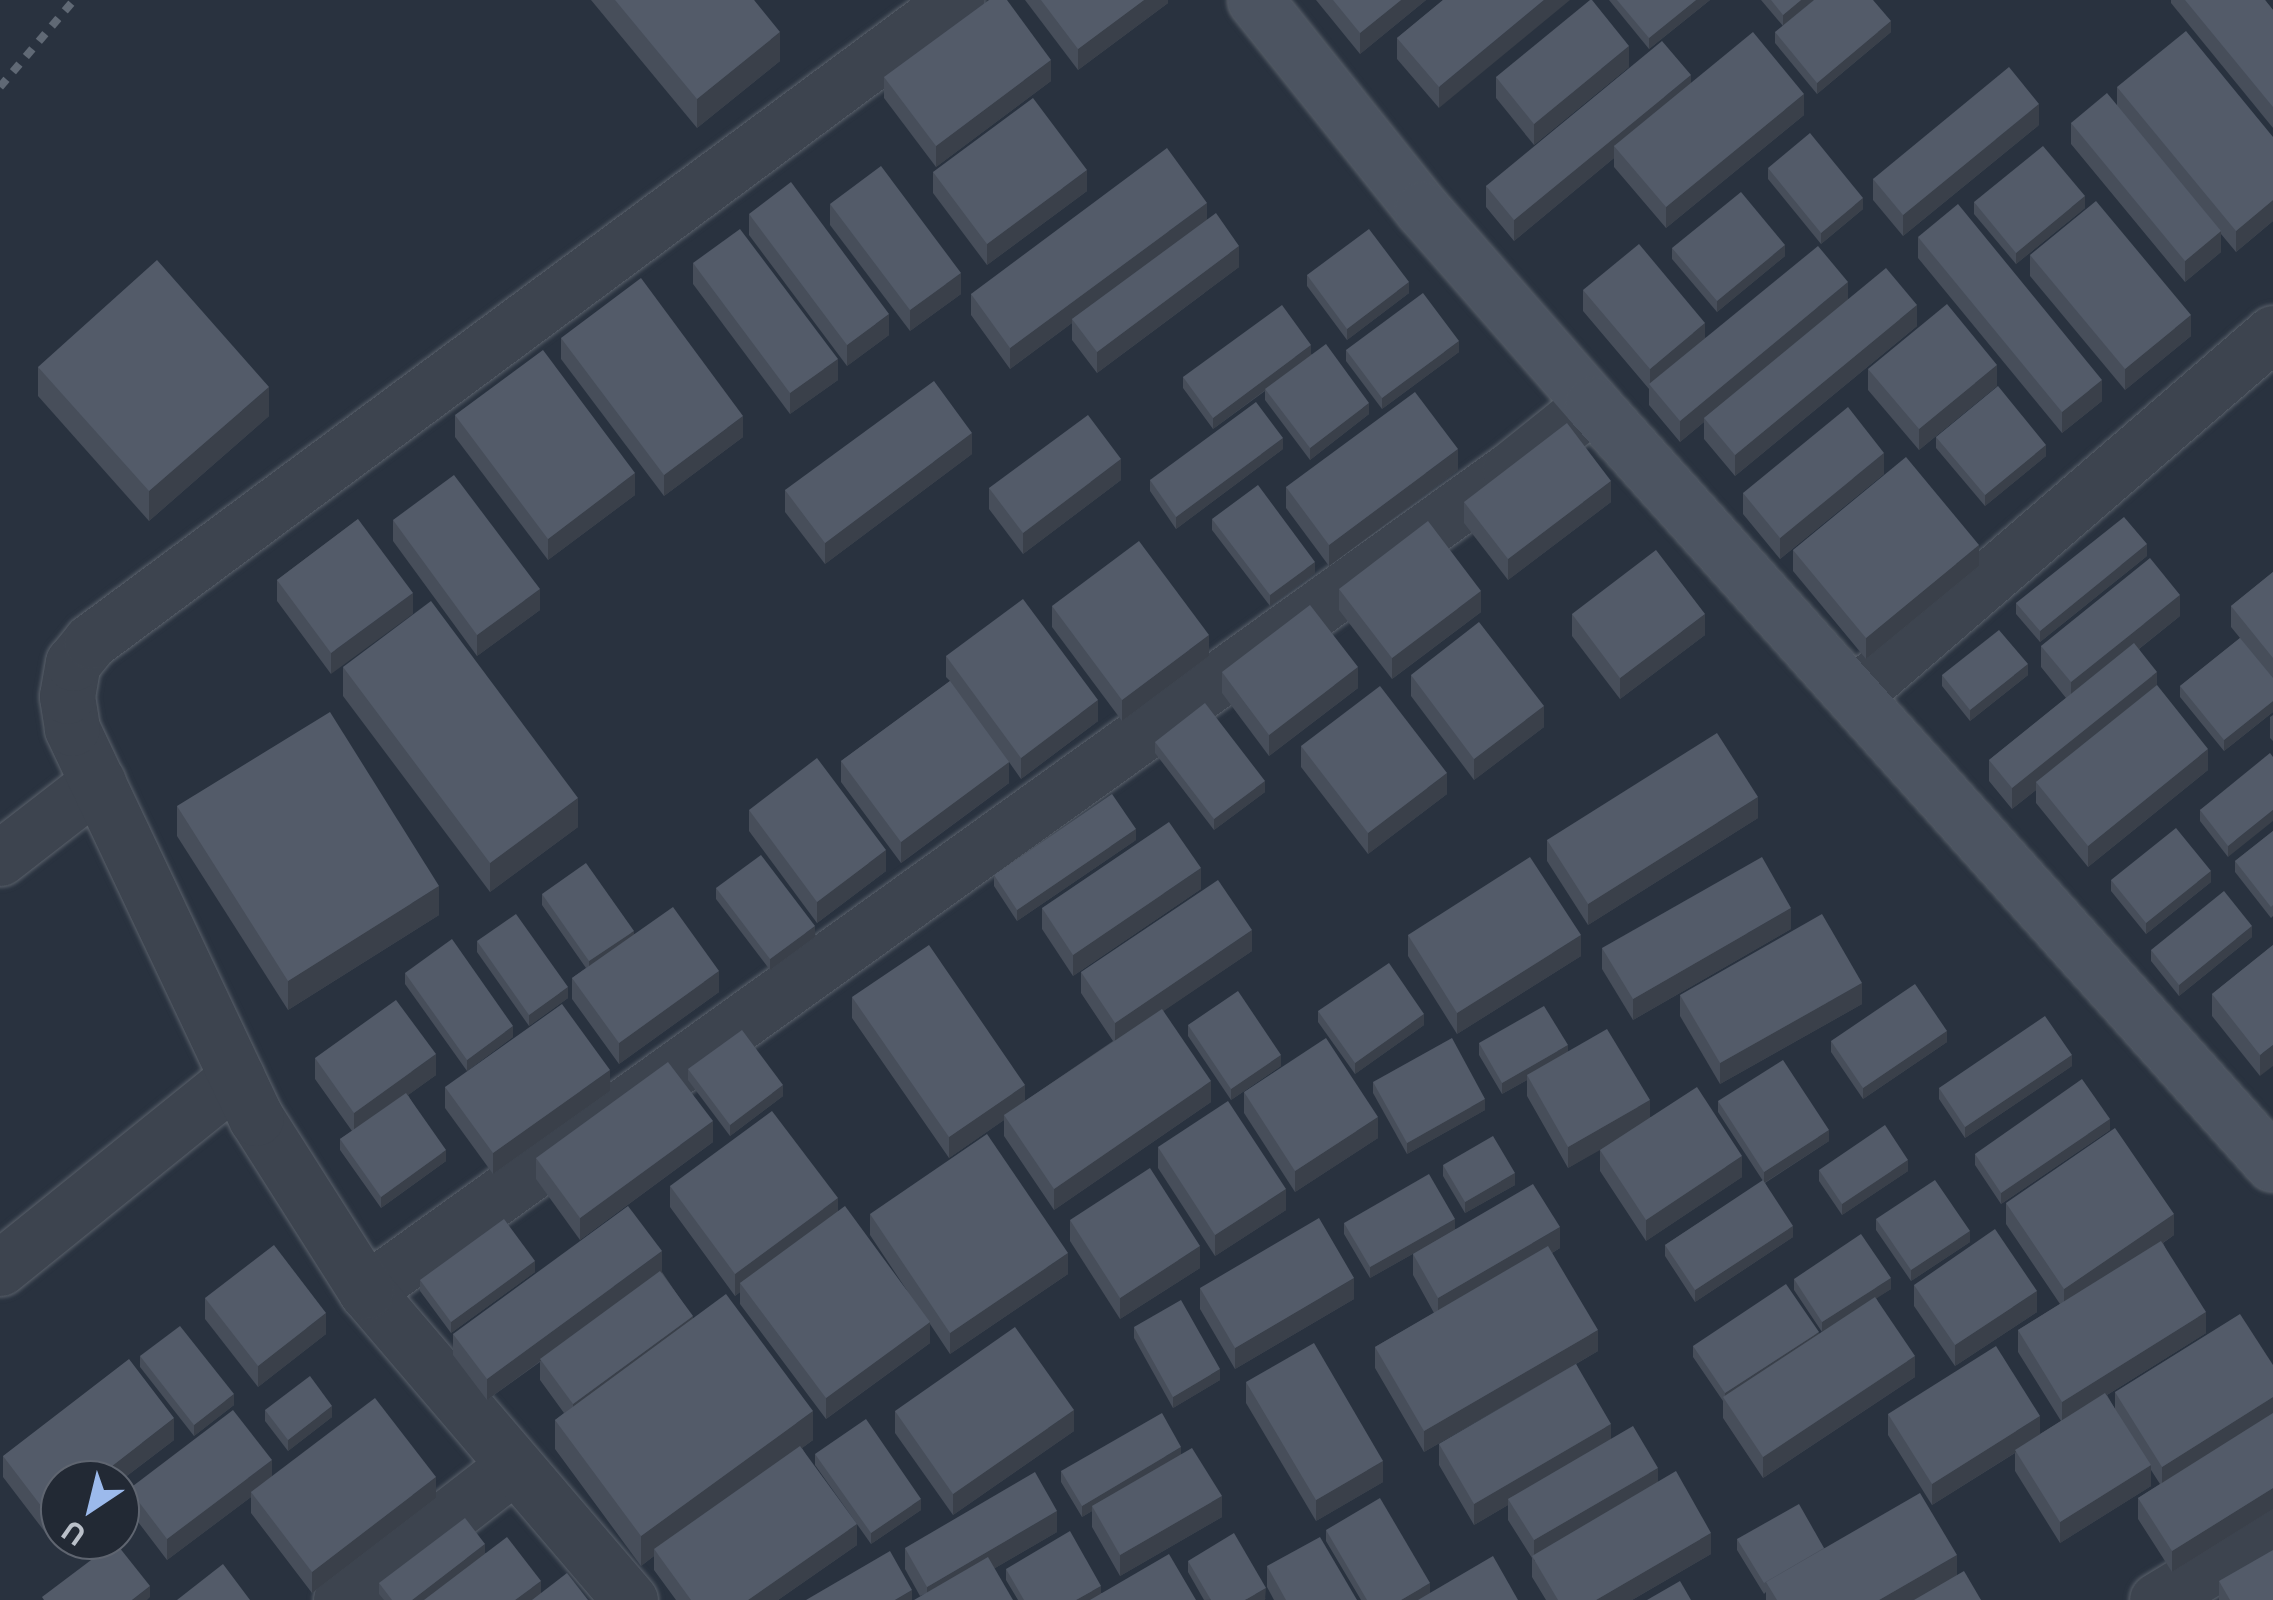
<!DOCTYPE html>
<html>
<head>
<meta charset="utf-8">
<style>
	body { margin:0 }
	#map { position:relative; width:2273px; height:1600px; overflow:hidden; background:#29323f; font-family:Inter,sans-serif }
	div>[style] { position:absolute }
	.roads { filter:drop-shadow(0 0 2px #5b626c) drop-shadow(0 0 2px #5b626c) }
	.street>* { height:55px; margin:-27.5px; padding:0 27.5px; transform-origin:27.5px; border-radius:27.5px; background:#3d444f }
	.secondary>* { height:55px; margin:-27.5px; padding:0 27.5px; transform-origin:27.5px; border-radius:27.5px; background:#4c5461 }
	.rail>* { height:8px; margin-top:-4px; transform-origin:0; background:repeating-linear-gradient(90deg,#606975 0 10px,transparent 0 20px) }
	.wall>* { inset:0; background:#474e5a }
	.shaded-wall>* { inset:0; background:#3a404a }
	.building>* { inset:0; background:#535b69 }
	span { translate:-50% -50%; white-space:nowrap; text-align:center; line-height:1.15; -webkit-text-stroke:9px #222934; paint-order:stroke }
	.north { position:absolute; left:40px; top:1460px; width:100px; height:100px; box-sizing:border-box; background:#222934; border:2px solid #5f6570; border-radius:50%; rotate:215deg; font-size:28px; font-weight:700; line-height:40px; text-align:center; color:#bac0c9 }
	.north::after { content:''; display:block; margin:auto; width:35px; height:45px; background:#9cbaec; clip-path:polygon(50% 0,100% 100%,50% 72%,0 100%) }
</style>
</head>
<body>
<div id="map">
	<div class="roads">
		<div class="street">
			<div style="left:1855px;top:694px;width:552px;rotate:-40.82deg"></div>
			<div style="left:0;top:858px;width:124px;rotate:-37.8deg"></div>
			<div style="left:0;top:1268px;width:304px;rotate:-38.9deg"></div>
			<div style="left:366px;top:1291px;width:1408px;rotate:-35.67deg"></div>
			<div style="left:1510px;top:470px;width:105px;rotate:-38.8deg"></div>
			<div style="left:341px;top:1600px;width:219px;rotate:-37.8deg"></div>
			<div style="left:630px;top:1600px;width:406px;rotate:-130.5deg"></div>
			<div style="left:366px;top:1291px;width:205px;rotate:-122.4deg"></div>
			<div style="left:256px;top:1118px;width:431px;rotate:-115.3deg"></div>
			<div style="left:72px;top:728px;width:32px;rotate:-99deg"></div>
			<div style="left:67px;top:696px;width:34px;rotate:-80deg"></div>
			<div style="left:73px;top:663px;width:28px;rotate:-51deg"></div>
			<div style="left:91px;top:641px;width:1077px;rotate:-36.54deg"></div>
			<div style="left:2157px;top:1600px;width:135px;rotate:-31.1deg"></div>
		</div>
		<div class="secondary">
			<div style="left:1255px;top:0;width:268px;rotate:51.4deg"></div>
			<div style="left:1422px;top:209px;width:259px;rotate:48.9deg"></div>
			<div style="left:1592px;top:404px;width:1020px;rotate:48.14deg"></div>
		</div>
	</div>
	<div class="rail">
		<div style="left:0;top:87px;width:114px;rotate:-49.6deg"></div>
	</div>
	<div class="wall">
		<div style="clip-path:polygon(591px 0,754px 0,780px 61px,697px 128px)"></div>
		<div style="clip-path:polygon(1025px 0,1168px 0,1168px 3px,1078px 70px)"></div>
		<div style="clip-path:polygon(1316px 0,1426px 0,1360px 54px)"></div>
		<div style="clip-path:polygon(1443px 0,1439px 108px,1397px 59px,1397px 38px)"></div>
		<div style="clip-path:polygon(1609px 0,1710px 0,1649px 49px)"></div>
		<div style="clip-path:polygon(1761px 0,1814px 0,1783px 26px)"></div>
		<div style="clip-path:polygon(2171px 0,2265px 0,2273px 10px,2273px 128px,2171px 3px)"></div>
		<div style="clip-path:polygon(1775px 32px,1891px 32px,1817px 94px,1775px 43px)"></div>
		<div style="clip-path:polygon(1629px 67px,1534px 145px,1496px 98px,1496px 77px)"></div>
		<div style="clip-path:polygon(884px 77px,1051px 81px,936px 167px,884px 98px)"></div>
		<div style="clip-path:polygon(1691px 83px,1804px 115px,1666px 228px,1614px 167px,1614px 158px,1514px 241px,1486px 207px,1486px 186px)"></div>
		<div style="clip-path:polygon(2117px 87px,2273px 137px,2273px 221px,2236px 252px,2221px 234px,2221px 252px,2185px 282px,2071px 144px,2071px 123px,2117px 105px)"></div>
		<div style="clip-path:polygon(2039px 125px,1903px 236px,1873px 200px,1873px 179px)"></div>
		<div style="clip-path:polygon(1768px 168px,1863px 209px,1821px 244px,1768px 179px)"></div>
		<div style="clip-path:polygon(933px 172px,1087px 191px,987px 265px,933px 193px)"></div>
		<div style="clip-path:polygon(1974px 202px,2085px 208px,2016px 264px,1974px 214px)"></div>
		<div style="clip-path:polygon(830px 204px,961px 294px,910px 331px,830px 225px)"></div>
		<div style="clip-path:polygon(749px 214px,889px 335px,847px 366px,749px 235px)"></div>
		<div style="clip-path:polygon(1207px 219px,1239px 267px,1097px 373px,1072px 340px,1072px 323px,1010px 369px,971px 315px,971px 294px)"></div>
		<div style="clip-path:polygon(1918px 237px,2102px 401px,2062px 433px,1918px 258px)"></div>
		<div style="clip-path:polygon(1672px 248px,1785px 256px,1717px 312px,1672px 259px)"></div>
		<div style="clip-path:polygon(2030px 255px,2191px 336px,2125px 390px,2030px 276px)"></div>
		<div style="clip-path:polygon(693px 263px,838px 380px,790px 414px,693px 284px)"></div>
		<div style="clip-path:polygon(1307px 275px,1409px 293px,1347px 340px,1307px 286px)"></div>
		<div style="clip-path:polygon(1583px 290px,1705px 338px,1848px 299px,1917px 326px,1735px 476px,1704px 439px,1704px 422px,1680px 442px,1649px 405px,1649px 389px,1583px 311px)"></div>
		<div style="clip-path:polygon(561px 338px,743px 437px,664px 496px,561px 359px)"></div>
		<div style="clip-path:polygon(1346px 350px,1459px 352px,1382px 409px,1346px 361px)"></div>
		<div style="clip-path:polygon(1311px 354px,1369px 414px,1310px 460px,1265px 400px,1265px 391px,1213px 429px,1183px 388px,1183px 377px)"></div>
		<div style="clip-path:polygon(38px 367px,269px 416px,149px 521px,38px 396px)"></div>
		<div style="clip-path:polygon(1868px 369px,1997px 386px,1919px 450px,1868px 390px)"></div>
		<div style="clip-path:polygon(455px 415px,635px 495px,548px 560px,455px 437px)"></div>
		<div style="clip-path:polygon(1936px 437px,2046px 456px,1985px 506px,1936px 448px)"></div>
		<div style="clip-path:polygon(1283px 449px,1176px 529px,1150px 491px,1150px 480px)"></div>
		<div style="clip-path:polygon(972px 454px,825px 564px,785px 512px,785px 490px)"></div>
		<div style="clip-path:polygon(1458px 470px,1329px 566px,1286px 508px,1286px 487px)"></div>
		<div style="clip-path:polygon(1884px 474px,1780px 559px,1743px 514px,1743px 493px)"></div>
		<div style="clip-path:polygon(1121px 480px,1023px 554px,989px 509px,989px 488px)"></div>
		<div style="clip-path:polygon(1464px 502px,1611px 502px,1508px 580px,1464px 523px)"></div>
		<div style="clip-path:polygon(358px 519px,331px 674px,277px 601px,277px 580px)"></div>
		<div style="clip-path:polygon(1212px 519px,1315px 573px,1270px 606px,1212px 530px)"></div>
		<div style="clip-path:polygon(393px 520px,540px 610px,477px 656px,393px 541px)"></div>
		<div style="clip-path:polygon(1793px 550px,1979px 566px,1866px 659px,1793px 571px)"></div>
		<div style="clip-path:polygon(2147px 556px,2040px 642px,2016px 614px,2016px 603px)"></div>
		<div style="clip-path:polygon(2273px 572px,2273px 712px,2224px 751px,2180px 697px,2180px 686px,2240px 638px,2231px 627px,2231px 606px)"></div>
		<div style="clip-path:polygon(1339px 589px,1481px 612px,1392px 679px,1339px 610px)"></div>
		<div style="clip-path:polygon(1052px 606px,1209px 656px,1122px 721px,1052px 627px)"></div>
		<div style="clip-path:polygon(1572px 614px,1705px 635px,1620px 699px,1572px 636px)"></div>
		<div style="clip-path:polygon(2180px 616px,2139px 649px,2157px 686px,2208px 770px,2088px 867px,2036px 803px,2036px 790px,2012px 809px,1989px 781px,1989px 760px,2066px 698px,2041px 667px,2041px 646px)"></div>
		<div style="clip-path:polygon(946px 656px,1098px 721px,1021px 779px,1009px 762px,1009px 783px,901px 863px,841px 782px,841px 761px,950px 681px,946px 677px)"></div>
		<div style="clip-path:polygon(343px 667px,578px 827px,490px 892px,343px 696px)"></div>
		<div style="clip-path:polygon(1222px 672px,1358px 688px,1269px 756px,1222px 693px)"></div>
		<div style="clip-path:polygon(1411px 675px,1544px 727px,1474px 780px,1411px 696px)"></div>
		<div style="clip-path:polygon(1942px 675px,2028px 675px,1970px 721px,1942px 686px)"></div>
		<div style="clip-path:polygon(2273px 715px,2273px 741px,2270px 738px,2270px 717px)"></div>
		<div style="clip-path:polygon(1155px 742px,1265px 792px,1214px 830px,1155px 753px)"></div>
		<div style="clip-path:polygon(1301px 746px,1447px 794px,1368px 854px,1301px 767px)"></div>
		<div style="clip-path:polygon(2273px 757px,2228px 857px,2200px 821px,2200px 810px)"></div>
		<div style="clip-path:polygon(177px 806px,439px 915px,288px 1010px,177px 836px)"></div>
		<div style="clip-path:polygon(749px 810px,886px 871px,817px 923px,749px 831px)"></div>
		<div style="clip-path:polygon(1758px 818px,1588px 925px,1547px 861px,1547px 840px)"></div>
		<div style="clip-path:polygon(2273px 831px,2273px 916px,2271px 918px,2235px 872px,2235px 861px)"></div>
		<div style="clip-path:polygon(1136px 840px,1017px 921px,994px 886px,994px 875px)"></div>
		<div style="clip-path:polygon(2111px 880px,2211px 882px,2146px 934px,2111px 891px)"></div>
		<div style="clip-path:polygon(716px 888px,815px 937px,770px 970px,716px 899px)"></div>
		<div style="clip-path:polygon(1201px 889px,1073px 976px,1042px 929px,1042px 908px)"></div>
		<div style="clip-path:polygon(542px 894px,634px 934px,719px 992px,619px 1064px,572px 999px,572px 978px,586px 968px,542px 905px)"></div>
		<div style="clip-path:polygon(1791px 929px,1633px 1020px,1602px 969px,1602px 948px)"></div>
		<div style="clip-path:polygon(1408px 935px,1581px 956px,1457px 1034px,1408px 956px)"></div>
		<div style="clip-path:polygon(2252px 937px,2179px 996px,2151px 961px,2151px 950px)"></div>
		<div style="clip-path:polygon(477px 941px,568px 998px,529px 1026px,477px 952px)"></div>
		<div style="clip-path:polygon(2273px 945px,2260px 1076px,2212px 1016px,2212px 994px)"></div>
		<div style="clip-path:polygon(1252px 951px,1163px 1011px,1211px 1102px,1054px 1210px,1004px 1136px,1004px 1120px,949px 1158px,852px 1018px,852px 997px,1025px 1101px,1113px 1041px,1081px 993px,1081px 972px)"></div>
		<div style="clip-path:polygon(405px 973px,513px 1037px,467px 1071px,405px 984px)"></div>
		<div style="clip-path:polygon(1680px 995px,1862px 1004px,1720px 1084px,1680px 1016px)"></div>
		<div style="clip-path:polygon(1318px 1011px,1424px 1025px,1355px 1074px,1318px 1022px)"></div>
		<div style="clip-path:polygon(1188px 1025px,1281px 1066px,1231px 1100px,1188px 1036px)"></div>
		<div style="clip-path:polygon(1831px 1041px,1947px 1042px,1863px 1099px,1831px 1052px)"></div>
		<div style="clip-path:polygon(1479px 1043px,1568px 1052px,1650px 1117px,1742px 1177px,1646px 1241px,1600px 1171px,1600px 1150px,1602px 1148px,1568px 1168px,1527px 1096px,1527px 1080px,1502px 1094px,1479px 1055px)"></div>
		<div style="clip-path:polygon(315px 1058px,436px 1075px,408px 1095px,446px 1161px,381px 1208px,340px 1150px,340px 1139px,352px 1131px,315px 1079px)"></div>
		<div style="clip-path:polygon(2072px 1066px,1965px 1138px,1939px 1099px,1939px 1088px)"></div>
		<div style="clip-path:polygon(688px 1069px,783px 1096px,730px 1136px,688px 1080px)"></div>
		<div style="clip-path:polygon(1373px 1082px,1485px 1110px,1407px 1154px,1373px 1093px)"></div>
		<div style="clip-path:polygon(445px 1087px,610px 1091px,493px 1174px,445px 1108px)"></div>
		<div style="clip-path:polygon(1244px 1092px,1378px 1138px,1295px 1192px,1244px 1113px)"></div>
		<div style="clip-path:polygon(1718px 1101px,1829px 1141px,1765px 1183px,1793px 1237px,1695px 1302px,1665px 1256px,1665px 1245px,1763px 1181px,1718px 1112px)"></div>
		<div style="clip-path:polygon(2110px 1130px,2001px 1204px,1975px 1165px,1975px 1154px)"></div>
		<div style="clip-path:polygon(713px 1142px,580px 1240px,536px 1179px,536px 1158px)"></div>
		<div style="clip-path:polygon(1158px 1147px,1286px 1210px,1215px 1256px,1158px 1168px)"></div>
		<div style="clip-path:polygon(1443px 1165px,1515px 1185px,1465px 1213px,1443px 1176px)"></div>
		<div style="clip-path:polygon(1819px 1170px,1908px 1171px,1842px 1215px,1819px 1181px)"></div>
		<div style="clip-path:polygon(670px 1186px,838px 1211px,908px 1292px,870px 1235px,870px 1214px,1068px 1274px,950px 1354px,930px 1324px,930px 1343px,826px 1419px,740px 1304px,740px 1292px,735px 1296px,670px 1207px)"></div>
		<div style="clip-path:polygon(2006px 1203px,2174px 1235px,2163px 1243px,2206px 1333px,2107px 1395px,2115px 1409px,2115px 1392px,2273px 1365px,2273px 1509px,2172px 1572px,2138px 1519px,2138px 1498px,2160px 1484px,2151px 1470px,2151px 1486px,2060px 1543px,2015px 1471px,2015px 1453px,1932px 1505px,1888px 1435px,1888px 1414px,2040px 1434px,2061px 1421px,2018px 1352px,2018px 1330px,2060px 1304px,2006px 1224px)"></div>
		<div style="clip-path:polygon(1876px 1219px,1970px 1242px,1911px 1281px,1876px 1230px)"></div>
		<div style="clip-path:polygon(1070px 1220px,1200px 1268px,1120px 1319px,1070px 1241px)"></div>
		<div style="clip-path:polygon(1344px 1223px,1455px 1229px,1560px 1248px,1552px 1253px,1598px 1351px,1576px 1364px,1611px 1439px,1658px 1482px,1711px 1554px,1632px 1600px,1546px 1600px,1532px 1577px,1532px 1558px,1508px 1520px,1508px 1505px,1474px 1525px,1439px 1465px,1439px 1444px,1549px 1380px,1424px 1452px,1375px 1368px,1375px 1347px,1434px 1313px,1413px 1275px,1413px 1254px,1425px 1247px,1370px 1278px,1344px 1234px)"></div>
		<div style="clip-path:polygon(535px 1272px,451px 1333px,420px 1291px,420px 1280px)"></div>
		<div style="clip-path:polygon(662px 1272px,693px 1318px,813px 1440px,802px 1448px,857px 1545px,778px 1600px,676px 1600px,654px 1570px,654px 1556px,641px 1566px,555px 1449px,555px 1420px,564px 1413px,540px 1380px,540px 1362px,487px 1400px,453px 1355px,453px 1334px)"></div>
		<div style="clip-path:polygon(1794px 1279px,1891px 1289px,1876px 1298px,1915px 1377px,1763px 1478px,1723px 1418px,1723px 1401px,1693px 1357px,1693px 1346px,1819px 1334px,1822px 1332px,1794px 1290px)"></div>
		<div style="clip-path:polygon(1914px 1285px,2037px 1312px,1955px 1366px,1914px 1306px)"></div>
		<div style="clip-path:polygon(1200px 1288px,1354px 1299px,1235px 1369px,1200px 1309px)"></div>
		<div style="clip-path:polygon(205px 1298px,326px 1334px,258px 1387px,205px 1319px)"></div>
		<div style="clip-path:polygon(1134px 1327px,1220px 1380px,1173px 1408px,1134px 1338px)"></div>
		<div style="clip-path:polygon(140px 1356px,234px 1405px,194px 1436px,140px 1367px)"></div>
		<div style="clip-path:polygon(1246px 1382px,1383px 1482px,1316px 1521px,1246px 1403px)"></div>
		<div style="clip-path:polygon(265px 1410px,332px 1417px,288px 1451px,265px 1421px)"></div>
		<div style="clip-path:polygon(895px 1411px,1074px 1431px,953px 1515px,895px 1433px)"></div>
		<div style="clip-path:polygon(174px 1440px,48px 1536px,3px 1477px,3px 1456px)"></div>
		<div style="clip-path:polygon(815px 1454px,921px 1510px,871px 1544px,815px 1465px)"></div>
		<div style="clip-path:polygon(1181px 1454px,1222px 1517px,1120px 1576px,1092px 1527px,1092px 1511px,1082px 1517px,1061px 1482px,1061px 1471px)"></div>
		<div style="clip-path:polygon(272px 1476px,436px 1498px,312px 1593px,251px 1513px,251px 1497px,167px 1560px,129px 1510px,129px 1489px)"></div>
		<div style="clip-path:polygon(1326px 1530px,1430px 1593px,1518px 1600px,1361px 1600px,1326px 1541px)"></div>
		<div style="clip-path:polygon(1057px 1532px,995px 1568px,920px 1596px,905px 1569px,905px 1548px)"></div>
		<div style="clip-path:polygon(1737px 1539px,1824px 1548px,1957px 1575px,1981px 1600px,1766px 1600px,1766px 1592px,1764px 1594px,1737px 1550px)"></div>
		<div style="clip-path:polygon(485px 1553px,541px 1594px,588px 1600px,384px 1600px,379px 1594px,379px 1583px)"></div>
		<div style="clip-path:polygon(1188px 1561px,1266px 1599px,1204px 1600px,1188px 1572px)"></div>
		<div style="clip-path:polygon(1267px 1566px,1357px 1600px,1274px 1600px,1267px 1587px)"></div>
		<div style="clip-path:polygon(1006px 1569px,1101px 1593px,1196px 1600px,1018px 1600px,1006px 1580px)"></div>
		<div style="clip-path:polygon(2219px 1581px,2273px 1600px,2219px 1600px)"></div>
	</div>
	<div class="shaded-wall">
		<div style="clip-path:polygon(1144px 0,1168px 0,1168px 3px,1078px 70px,1078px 49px)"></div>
		<div style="clip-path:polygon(1401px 0,1426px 0,1360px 54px,1360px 33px)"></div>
		<div style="clip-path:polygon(1544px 0,1570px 0,1439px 108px,1439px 87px)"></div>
		<div style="clip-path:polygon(1696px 0,1710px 0,1649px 49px,1649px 38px)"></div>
		<div style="clip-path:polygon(1801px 0,1814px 0,1783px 26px,1783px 15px)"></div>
		<div style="clip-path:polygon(1891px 21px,1891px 32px,1817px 94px,1817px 83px)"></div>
		<div style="clip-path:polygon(780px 32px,780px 61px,697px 128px,697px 99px)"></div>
		<div style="clip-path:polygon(1629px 46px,1629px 67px,1534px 145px,1534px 124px)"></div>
		<div style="clip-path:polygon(1051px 60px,1051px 81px,936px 167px,936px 146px)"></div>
		<div style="clip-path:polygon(1691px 75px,1691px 96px,1614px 146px,1614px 158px,1514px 241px,1514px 220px)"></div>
		<div style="clip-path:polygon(1804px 94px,1804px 115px,1666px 228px,1666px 207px)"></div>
		<div style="clip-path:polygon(2039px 104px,2039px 125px,1903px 236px,1903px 215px)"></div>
		<div style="clip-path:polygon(1087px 170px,1087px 191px,987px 265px,987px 244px)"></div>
		<div style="clip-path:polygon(2085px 196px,2085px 208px,2016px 264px,2016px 253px)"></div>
		<div style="clip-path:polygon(1863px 198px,1863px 209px,1821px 244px,1821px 233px)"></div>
		<div style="clip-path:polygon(2273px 200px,2273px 221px,2236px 252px,2236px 231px)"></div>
		<div style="clip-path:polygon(1207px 203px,1207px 224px,1072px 319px,1072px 323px,1010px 369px,1010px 348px)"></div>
		<div style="clip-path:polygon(2221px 231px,2221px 252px,2185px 282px,2185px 261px)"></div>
		<div style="clip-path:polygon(1785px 245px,1785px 256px,1717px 312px,1717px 301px)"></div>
		<div style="clip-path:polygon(1239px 246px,1239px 267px,1097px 373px,1097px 352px)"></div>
		<div style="clip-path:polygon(961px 273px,961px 294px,910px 331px,910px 310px)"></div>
		<div style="clip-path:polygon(1409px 282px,1409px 293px,1347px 340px,1347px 329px)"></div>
		<div style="clip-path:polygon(1848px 282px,1848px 303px,1704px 418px,1704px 422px,1680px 442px,1680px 421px)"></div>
		<div style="clip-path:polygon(1917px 305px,1917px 326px,1735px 476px,1735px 455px)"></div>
		<div style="clip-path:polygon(889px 314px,889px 335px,847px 366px,847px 345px)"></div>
		<div style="clip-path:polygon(2191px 315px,2191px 336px,2125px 390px,2125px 369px)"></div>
		<div style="clip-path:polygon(1705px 323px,1705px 344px,1650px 385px,1650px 369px)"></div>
		<div style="clip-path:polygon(1459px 341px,1459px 352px,1382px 409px,1382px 398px)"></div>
		<div style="clip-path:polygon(1311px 345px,1311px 356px,1213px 429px,1213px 418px)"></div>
		<div style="clip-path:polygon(838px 359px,838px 380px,790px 414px,790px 393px)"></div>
		<div style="clip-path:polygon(1997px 365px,1997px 386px,1919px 450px,1919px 429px)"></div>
		<div style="clip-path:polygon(2102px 380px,2102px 401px,2062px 433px,2062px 412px)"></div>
		<div style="clip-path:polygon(269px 387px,269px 416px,149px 521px,149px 491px)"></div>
		<div style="clip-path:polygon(1369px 403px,1369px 414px,1310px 460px,1310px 448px)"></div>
		<div style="clip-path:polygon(743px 416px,743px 437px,664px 496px,664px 475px)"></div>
		<div style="clip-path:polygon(972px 433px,972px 454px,825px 564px,825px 543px)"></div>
		<div style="clip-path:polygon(1283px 438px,1283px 449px,1176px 529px,1176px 517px)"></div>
		<div style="clip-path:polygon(2046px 445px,2046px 456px,1985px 506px,1985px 495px)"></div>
		<div style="clip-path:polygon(1458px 449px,1458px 470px,1329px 566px,1329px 545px)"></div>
		<div style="clip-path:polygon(1884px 453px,1884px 474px,1780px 559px,1780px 538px)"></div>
		<div style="clip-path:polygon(1121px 459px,1121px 480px,1023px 554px,1023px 533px)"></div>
		<div style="clip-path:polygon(635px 473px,635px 495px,548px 560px,548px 539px)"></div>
		<div style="clip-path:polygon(1611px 481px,1611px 502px,1508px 580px,1508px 559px)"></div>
		<div style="clip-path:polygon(2147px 544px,2147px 556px,2040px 642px,2040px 631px)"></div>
		<div style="clip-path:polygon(1979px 545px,1979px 566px,1866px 659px,1866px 638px)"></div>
		<div style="clip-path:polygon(1315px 562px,1315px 573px,1270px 606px,1270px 595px)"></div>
		<div style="clip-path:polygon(540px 589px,540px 610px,477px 656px,477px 635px)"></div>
		<div style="clip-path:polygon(1481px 591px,1481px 612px,1392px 679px,1392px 658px)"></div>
		<div style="clip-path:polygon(413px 593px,413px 614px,331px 674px,331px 653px)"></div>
		<div style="clip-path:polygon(2180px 595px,2180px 616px,2071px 703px,2071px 682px)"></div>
		<div style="clip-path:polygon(1705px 614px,1705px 635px,1620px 699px,1620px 678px)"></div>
		<div style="clip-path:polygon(1209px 635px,1209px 656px,1122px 721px,1122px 700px)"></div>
		<div style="clip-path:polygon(2028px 664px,2028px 675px,1970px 721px,1970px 710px)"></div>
		<div style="clip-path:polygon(1358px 667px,1358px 688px,1269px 756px,1269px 735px)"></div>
		<div style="clip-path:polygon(2157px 672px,2157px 693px,2036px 782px,2036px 790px,2012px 809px,2012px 788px)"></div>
		<div style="clip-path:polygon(1098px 700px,1098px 721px,1021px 779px,1021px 758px)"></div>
		<div style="clip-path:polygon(2273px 701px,2273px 712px,2224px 751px,2224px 740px)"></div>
		<div style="clip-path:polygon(1544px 706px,1544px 727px,1474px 780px,1474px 759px)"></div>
		<div style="clip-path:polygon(2208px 749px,2208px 770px,2088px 867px,2088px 846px)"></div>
		<div style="clip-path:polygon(1009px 762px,1009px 783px,901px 863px,901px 842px)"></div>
		<div style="clip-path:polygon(1447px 773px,1447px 794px,1368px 854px,1368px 833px)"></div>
		<div style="clip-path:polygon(1265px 781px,1265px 792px,1214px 830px,1214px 819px)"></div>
		<div style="clip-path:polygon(1758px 797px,1758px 818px,1588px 925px,1588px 904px)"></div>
		<div style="clip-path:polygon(578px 798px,578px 827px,490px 892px,490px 863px)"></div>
		<div style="clip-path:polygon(2273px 810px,2273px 821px,2228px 857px,2228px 846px)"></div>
		<div style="clip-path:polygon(1136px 829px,1136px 840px,1017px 921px,1017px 910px)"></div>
		<div style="clip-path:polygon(886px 850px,886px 871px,817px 923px,817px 902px)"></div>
		<div style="clip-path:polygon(1201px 868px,1201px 889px,1073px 976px,1073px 955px)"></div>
		<div style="clip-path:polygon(2211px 871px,2211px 882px,2146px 934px,2146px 923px)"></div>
		<div style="clip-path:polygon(439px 886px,439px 915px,288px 1010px,288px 981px)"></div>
		<div style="clip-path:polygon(1791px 908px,1791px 929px,1633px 1020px,1633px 999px)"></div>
		<div style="clip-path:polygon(815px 926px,815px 937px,770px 970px,770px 959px)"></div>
		<div style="clip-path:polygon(2252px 926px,2252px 937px,2179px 996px,2179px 985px)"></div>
		<div style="clip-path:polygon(1252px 930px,1252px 951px,1115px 1044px,1115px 1023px)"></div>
		<div style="clip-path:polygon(634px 931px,634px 942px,589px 972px,589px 961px)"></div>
		<div style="clip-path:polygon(1581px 935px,1581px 956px,1457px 1034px,1457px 1013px)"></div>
		<div style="clip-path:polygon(719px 971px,719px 992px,619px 1064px,619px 1043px)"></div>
		<div style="clip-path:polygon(1862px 983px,1862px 1004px,1720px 1084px,1720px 1063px)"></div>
		<div style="clip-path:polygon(568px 987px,568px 998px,529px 1026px,529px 1015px)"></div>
		<div style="clip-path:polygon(1424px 1014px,1424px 1025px,1355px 1074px,1355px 1063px)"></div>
		<div style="clip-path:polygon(513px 1026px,513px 1037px,467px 1071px,467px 1060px)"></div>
		<div style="clip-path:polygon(1947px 1031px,1947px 1042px,1863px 1099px,1863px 1088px)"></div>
		<div style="clip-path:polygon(1568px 1045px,1568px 1056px,1527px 1075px,1527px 1080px,1502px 1094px,1502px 1083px)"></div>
		<div style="clip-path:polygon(2273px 1045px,2273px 1066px,2260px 1076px,2260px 1055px)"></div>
		<div style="clip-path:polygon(436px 1054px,436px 1075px,354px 1134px,354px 1113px)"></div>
		<div style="clip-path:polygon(1281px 1055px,1281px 1066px,1231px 1100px,1231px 1089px)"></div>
		<div style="clip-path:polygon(2072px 1055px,2072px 1066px,1965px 1138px,1965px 1127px)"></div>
		<div style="clip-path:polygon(610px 1070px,610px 1091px,493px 1174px,493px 1153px)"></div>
		<div style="clip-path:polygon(1211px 1081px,1211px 1102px,1054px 1210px,1054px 1189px)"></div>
		<div style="clip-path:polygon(783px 1085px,783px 1096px,730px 1136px,730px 1125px)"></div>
		<div style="clip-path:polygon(1025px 1085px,1025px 1106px,1004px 1115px,1004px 1120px,949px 1158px,949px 1137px)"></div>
		<div style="clip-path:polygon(1485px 1099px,1485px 1110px,1407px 1154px,1407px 1143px)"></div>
		<div style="clip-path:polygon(1650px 1100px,1650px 1122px,1568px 1168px,1568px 1147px)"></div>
		<div style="clip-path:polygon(1378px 1117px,1378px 1138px,1295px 1192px,1295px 1171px)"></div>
		<div style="clip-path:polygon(2110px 1119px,2110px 1130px,2001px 1204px,2001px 1193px)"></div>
		<div style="clip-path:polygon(713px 1121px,713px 1142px,580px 1240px,580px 1218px)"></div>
		<div style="clip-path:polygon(1829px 1130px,1829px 1141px,1764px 1183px,1764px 1172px)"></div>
		<div style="clip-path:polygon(446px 1150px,446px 1161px,381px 1208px,381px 1197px)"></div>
		<div style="clip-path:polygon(1742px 1156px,1742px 1177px,1646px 1241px,1646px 1220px)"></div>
		<div style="clip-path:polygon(1908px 1160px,1908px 1171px,1842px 1215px,1842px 1204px)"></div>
		<div style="clip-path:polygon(1515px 1173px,1515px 1185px,1465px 1213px,1465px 1202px)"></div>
		<div style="clip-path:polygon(1286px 1189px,1286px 1210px,1215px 1256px,1215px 1235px)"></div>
		<div style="clip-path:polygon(838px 1198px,838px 1219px,740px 1283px,740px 1292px,735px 1296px,735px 1274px)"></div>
		<div style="clip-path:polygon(2174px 1214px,2174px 1235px,2064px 1310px,2064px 1289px)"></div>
		<div style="clip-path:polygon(1455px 1219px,1455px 1230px,1370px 1278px,1370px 1267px)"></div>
		<div style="clip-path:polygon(1793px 1226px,1793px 1237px,1695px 1302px,1695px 1290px)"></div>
		<div style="clip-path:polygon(1560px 1227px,1560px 1248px,1438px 1319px,1438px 1298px)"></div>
		<div style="clip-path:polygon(1970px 1231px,1970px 1242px,1911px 1281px,1911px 1270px)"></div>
		<div style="clip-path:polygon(1200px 1246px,1200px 1268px,1120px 1319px,1120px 1298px)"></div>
		<div style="clip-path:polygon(662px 1251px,662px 1272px,487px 1400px,487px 1379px)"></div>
		<div style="clip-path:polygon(1068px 1253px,1068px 1274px,950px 1354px,950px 1333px)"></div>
		<div style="clip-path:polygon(535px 1261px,535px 1272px,451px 1333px,451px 1322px)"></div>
		<div style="clip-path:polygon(1354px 1278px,1354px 1299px,1235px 1369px,1235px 1348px)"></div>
		<div style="clip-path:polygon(1891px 1278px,1891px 1289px,1822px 1334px,1822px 1322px)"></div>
		<div style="clip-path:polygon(2037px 1291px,2037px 1312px,1955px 1366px,1955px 1345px)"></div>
		<div style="clip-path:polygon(2206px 1312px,2206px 1333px,2062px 1423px,2062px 1402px)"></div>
		<div style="clip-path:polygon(326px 1313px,326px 1334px,258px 1387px,258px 1366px)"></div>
		<div style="clip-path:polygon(693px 1316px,693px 1338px,573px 1425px,573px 1404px)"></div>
		<div style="clip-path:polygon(930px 1322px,930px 1343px,826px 1419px,826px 1398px)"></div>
		<div style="clip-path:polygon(1598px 1330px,1598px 1351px,1424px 1452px,1424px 1431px)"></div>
		<div style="clip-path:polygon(1819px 1332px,1819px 1343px,1725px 1400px,1725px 1393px)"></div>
		<div style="clip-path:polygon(1915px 1356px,1915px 1377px,1763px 1478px,1763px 1457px)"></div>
		<div style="clip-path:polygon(1220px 1369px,1220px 1380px,1173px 1408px,1173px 1397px)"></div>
		<div style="clip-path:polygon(234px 1394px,234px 1405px,194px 1436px,194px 1425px)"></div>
		<div style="clip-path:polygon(2273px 1397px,2273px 1418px,2162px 1488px,2162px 1467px)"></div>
		<div style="clip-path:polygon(332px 1406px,332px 1417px,288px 1451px,288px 1440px)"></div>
		<div style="clip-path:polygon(1074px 1410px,1074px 1431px,953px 1515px,953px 1494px)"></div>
		<div style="clip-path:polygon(813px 1411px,813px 1440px,658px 1554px,654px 1549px,654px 1556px,641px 1566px,641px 1536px)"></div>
		<div style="clip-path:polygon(2040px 1416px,2040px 1437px,1932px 1505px,1932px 1484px)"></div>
		<div style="clip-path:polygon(174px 1418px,174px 1440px,120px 1481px,94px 1480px)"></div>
		<div style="clip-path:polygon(1611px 1424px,1611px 1445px,1508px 1499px,1508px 1505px,1474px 1525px,1474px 1504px)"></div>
		<div style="clip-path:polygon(1181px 1447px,1181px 1458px,1092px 1506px,1092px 1511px,1082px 1517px,1082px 1506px)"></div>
		<div style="clip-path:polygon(272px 1460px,272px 1481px,251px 1492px,251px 1497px,167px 1560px,167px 1539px)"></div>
		<div style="clip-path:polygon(1383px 1461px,1383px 1482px,1316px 1521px,1316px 1500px)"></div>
		<div style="clip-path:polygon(2151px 1465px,2151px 1486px,2060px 1543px,2060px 1522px)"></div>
		<div style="clip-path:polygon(1658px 1468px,1658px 1489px,1534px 1561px,1534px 1540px)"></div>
		<div style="clip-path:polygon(436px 1477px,436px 1498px,312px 1593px,312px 1572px)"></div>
		<div style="clip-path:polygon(2273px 1488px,2273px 1509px,2172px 1572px,2172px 1551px)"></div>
		<div style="clip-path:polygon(1222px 1496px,1222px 1517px,1120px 1576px,1120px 1555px)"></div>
		<div style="clip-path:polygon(921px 1499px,921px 1510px,871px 1544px,871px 1533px)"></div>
		<div style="clip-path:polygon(60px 1506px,60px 1527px,48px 1536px,48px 1515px)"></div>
		<div style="clip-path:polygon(1057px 1511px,1057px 1532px,940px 1600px,927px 1600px,927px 1587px)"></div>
		<div style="clip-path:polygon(857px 1524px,857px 1545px,778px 1600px,748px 1600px)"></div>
		<div style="clip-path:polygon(1711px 1533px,1711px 1554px,1632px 1600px,1596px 1600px)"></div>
		<div style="clip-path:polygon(485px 1544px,485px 1555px,426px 1600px,412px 1600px)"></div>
		<div style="clip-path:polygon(1957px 1555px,1957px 1576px,1915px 1600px,1879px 1600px)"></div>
		<div style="clip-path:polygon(541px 1581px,541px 1600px,515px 1600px)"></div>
		<div style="clip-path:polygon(1430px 1583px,1430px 1594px,1420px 1600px,1401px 1600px)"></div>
		<div style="clip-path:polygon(150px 1586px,150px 1597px,147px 1600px,132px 1600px)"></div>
		<div style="clip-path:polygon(1101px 1586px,1101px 1597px,1096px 1600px,1076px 1600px)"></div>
		<div style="clip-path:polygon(1266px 1588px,1265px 1600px,1245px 1600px)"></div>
		<div style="clip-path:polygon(912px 1590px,912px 1600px,895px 1600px)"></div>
	</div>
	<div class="building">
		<div style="clip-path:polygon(615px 0,754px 0,780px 32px,697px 99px)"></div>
		<div style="clip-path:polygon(989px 0,1007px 0,1051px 60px,936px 146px,884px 77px)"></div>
		<div style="clip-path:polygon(1041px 0,1144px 0,1078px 49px)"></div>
		<div style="clip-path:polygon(1333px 0,1401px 0,1360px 33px)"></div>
		<div style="clip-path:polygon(1443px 0,1544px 0,1439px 87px,1397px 38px)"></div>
		<div style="clip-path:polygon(1590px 0,1592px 0,1629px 46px,1534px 124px,1496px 77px)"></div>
		<div style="clip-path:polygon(1617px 0,1696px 0,1649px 38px)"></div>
		<div style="clip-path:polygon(1771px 0,1801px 0,1783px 15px)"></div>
		<div style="clip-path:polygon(1814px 0,1873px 0,1891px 21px,1817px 83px,1775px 32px)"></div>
		<div style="clip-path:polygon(2185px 0,2265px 0,2273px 10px,2273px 107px)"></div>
		<div style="clip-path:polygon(2186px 31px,2273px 137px,2273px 200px,2236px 231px,2117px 87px)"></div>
		<div style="clip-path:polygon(1753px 32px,1804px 94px,1666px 207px,1614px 146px)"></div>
		<div style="clip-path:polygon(1662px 41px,1691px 75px,1514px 220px,1486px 186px)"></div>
		<div style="clip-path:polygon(2009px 67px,2039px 104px,1903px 215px,1873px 179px)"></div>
		<div style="clip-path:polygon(2107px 93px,2221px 231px,2185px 261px,2071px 123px)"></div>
		<div style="clip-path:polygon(1033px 98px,1087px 170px,987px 244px,933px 172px)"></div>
		<div style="clip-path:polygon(1810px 133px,1863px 198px,1821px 233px,1768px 168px)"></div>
		<div style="clip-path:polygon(2043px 146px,2085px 196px,2016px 253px,1974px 202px)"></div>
		<div style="clip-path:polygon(1167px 148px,1207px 203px,1010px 348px,971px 294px)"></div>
		<div style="clip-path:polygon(881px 166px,961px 273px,910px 310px,830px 204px)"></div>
		<div style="clip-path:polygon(791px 182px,889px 314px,847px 345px,749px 214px)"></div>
		<div style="clip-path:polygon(1741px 192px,1785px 245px,1717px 301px,1672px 248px)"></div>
		<div style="clip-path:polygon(2096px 201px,2191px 315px,2125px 369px,2030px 255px)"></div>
		<div style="clip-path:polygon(1958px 204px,2102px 380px,2062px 412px,1918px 237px)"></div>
		<div style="clip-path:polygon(1216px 213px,1239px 246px,1097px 352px,1072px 319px)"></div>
		<div style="clip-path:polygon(740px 229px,838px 359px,790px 393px,693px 263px)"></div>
		<div style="clip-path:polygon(1369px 229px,1409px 282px,1347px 329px,1307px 275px)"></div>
		<div style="clip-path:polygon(1639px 244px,1705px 323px,1650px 369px,1583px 290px)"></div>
		<div style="clip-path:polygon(1818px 246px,1848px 282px,1680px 421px,1649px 384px)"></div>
		<div style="clip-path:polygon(157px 260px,269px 387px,149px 491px,38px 367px)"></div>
		<div style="clip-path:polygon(1886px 268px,1917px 305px,1735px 455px,1704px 418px)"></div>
		<div style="clip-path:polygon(641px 278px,743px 416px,664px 475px,561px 338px)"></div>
		<div style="clip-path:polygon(1423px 293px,1459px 341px,1382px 398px,1346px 350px)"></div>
		<div style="clip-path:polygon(1947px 304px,1997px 365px,1919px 429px,1868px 369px)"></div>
		<div style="clip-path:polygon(1282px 305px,1311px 345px,1213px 418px,1183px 377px)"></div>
		<div style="clip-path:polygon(1326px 344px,1369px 403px,1310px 448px,1265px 389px)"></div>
		<div style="clip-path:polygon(543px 350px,635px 473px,548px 539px,455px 415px)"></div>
		<div style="clip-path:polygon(934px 381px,972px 433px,825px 543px,785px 490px)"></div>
		<div style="clip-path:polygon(1998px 386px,2046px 445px,1985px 495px,1936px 437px)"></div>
		<div style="clip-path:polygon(1415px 392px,1458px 449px,1329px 545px,1286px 487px)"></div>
		<div style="clip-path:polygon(1256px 402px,1283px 438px,1176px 517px,1150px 480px)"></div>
		<div style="clip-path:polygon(1848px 407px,1884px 453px,1780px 538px,1743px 493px)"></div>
		<div style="clip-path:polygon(1088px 415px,1121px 459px,1023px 533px,989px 488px)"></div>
		<div style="clip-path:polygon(1567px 423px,1611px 481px,1508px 559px,1464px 502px)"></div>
		<div style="clip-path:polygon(1906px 457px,1979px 545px,1866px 638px,1793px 550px)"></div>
		<div style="clip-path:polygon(454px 475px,540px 589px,477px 635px,393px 520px)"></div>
		<div style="clip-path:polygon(1258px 485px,1315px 562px,1270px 595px,1212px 519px)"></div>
		<div style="clip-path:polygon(2124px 517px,2147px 544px,2040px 631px,2016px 603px)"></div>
		<div style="clip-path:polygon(358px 519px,413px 593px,331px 653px,277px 580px)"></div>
		<div style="clip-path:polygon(1428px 521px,1481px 591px,1392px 658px,1339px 589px)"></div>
		<div style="clip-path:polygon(1139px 541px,1209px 635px,1122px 700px,1052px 606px)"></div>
		<div style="clip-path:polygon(1656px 550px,1705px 614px,1620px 678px,1572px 614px)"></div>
		<div style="clip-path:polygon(2150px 558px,2180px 595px,2071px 682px,2041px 646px)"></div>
		<div style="clip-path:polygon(2273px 572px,2273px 658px,2231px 606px)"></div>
		<div style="clip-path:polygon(1023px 599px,1098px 700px,1021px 758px,946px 656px)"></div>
		<div style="clip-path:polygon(431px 601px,578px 798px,490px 863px,343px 667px)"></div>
		<div style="clip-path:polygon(1310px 605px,1358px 667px,1269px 735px,1222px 672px)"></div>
		<div style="clip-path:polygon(1479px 622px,1544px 706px,1474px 759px,1411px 675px)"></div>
		<div style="clip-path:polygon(1999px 630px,2028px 664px,1970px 710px,1942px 675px)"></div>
		<div style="clip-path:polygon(2240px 638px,2273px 678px,2273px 701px,2224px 740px,2180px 686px)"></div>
		<div style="clip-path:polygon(2134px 643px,2157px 672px,2012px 788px,1989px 760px)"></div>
		<div style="clip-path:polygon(950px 681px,1009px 762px,901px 842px,841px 761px)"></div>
		<div style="clip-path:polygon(2157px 685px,2208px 749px,2088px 846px,2036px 782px)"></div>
		<div style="clip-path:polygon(1380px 686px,1447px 773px,1368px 833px,1301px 746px)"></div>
		<div style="clip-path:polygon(1205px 703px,1265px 781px,1214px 819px,1155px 742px)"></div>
		<div style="clip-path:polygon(330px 712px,439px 886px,288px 981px,177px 806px)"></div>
		<div style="clip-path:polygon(1717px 733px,1758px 797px,1588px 904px,1547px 840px)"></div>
		<div style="clip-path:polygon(2270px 753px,2273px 757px,2273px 810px,2228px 846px,2200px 810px)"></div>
		<div style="clip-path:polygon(817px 758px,886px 850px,817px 902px,749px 810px)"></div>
		<div style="clip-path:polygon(1112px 794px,1136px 829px,1017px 910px,994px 875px)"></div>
		<div style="clip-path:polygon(1169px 822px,1201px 868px,1073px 955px,1042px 908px)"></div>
		<div style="clip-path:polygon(2176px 828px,2211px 871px,2146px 923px,2111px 880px)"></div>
		<div style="clip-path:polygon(2273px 831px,2273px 905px,2271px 907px,2235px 861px)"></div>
		<div style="clip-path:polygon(761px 855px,815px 926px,770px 959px,716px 888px)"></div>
		<div style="clip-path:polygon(1530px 857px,1581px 935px,1457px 1013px,1408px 935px)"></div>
		<div style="clip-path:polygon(1762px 857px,1791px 908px,1633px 999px,1602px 948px)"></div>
		<div style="clip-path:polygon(586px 863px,634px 931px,589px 961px,542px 894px)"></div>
		<div style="clip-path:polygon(1218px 880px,1252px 930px,1115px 1023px,1081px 972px)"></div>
		<div style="clip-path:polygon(2224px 891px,2252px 926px,2179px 985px,2151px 950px)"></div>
		<div style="clip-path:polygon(673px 907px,719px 971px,619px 1043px,572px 978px)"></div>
		<div style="clip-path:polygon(516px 914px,568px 987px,529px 1015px,477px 941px)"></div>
		<div style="clip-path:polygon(1822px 914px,1862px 983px,1720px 1063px,1680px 995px)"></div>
		<div style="clip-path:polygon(452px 939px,513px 1026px,467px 1060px,405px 973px)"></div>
		<div style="clip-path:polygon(929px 945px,1025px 1085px,949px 1137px,852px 997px)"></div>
		<div style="clip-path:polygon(2273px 945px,2273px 1045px,2260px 1055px,2212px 994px)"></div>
		<div style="clip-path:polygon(1389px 963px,1424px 1014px,1355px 1063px,1318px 1011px)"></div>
		<div style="clip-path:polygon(1915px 984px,1947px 1031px,1863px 1088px,1831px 1041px)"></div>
		<div style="clip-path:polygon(1238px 991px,1281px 1055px,1231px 1089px,1188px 1025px)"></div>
		<div style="clip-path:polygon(396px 1000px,436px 1054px,354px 1113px,315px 1058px)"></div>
		<div style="clip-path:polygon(562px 1004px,610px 1070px,493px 1153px,445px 1087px)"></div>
		<div style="clip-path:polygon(1544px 1006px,1568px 1045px,1502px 1083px,1479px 1043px)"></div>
		<div style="clip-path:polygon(1162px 1009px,1211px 1081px,1054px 1189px,1004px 1115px)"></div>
		<div style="clip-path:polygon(2045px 1016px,2072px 1055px,1965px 1127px,1939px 1088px)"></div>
		<div style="clip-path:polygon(1607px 1029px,1650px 1100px,1568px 1147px,1527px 1075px)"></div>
		<div style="clip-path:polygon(742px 1030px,783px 1085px,730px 1125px,688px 1069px)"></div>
		<div style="clip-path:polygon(1326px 1038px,1378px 1117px,1295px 1171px,1244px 1092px)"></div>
		<div style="clip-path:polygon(1452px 1038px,1485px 1099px,1407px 1143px,1373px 1082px)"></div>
		<div style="clip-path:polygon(1783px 1060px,1829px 1130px,1764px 1172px,1718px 1101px)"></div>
		<div style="clip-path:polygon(668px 1062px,713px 1121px,580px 1218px,536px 1158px)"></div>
		<div style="clip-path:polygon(2082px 1079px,2110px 1119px,2001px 1193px,1975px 1154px)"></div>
		<div style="clip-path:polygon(1697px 1087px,1742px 1156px,1646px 1220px,1600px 1150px)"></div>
		<div style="clip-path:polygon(406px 1093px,446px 1150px,381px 1197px,340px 1139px)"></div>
		<div style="clip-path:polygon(1228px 1101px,1286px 1189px,1215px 1235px,1158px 1147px)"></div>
		<div style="clip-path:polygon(772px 1111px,838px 1198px,735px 1274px,670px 1186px)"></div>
		<div style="clip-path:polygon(1885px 1125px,1908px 1160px,1842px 1204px,1819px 1170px)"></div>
		<div style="clip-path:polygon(2115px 1128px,2174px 1214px,2064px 1289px,2006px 1203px)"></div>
		<div style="clip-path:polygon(987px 1134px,1068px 1253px,950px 1333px,870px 1214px)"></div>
		<div style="clip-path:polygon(1493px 1136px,1515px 1173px,1465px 1202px,1443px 1165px)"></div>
		<div style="clip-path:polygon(1150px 1168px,1200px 1246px,1120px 1298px,1070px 1220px)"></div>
		<div style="clip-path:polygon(1429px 1174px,1455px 1219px,1370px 1267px,1344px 1223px)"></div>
		<div style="clip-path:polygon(1763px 1180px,1793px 1226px,1695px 1290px,1665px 1245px)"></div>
		<div style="clip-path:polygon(1935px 1180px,1970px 1231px,1911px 1270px,1876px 1219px)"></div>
		<div style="clip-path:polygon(1533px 1184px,1560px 1227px,1438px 1298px,1413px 1254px)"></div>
		<div style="clip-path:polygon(628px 1206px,662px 1251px,487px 1379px,453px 1334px)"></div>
		<div style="clip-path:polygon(845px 1206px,930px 1322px,826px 1398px,740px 1283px)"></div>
		<div style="clip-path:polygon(1319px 1218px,1354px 1278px,1235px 1348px,1200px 1288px)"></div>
		<div style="clip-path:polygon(504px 1219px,535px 1261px,451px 1322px,420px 1280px)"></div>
		<div style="clip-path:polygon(1995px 1229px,2037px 1291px,1955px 1345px,1914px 1285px)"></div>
		<div style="clip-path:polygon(1861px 1234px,1891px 1278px,1822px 1322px,1794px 1279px)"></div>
		<div style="clip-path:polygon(2161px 1241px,2206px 1312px,2062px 1402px,2018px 1330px)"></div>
		<div style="clip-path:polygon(274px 1245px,326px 1313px,258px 1366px,205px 1298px)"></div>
		<div style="clip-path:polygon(1548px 1246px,1598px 1330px,1424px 1431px,1375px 1347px)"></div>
		<div style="clip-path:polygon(660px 1271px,693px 1316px,573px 1404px,540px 1359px)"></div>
		<div style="clip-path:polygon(1786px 1284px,1819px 1332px,1725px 1393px,1693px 1346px)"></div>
		<div style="clip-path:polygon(726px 1294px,813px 1411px,641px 1536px,555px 1420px)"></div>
		<div style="clip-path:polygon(1875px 1297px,1915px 1356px,1763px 1457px,1723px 1397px)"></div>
		<div style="clip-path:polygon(1181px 1300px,1220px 1369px,1173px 1397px,1134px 1327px)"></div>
		<div style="clip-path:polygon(2240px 1314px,2273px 1365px,2273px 1397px,2162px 1467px,2115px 1392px)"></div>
		<div style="clip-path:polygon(180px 1326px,234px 1394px,194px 1425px,140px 1356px)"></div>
		<div style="clip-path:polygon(1015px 1327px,1074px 1410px,953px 1494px,895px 1411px)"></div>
		<div style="clip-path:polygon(1314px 1343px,1383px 1461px,1316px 1500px,1246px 1382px)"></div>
		<div style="clip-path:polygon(1996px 1346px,2040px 1416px,1932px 1484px,1888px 1414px)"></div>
		<div style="clip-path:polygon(129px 1359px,174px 1418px,94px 1480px,60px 1480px,60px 1506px,48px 1515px,3px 1456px)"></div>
		<div style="clip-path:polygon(1576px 1364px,1611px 1424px,1474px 1504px,1439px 1444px)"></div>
		<div style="clip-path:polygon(310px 1376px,332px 1406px,288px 1440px,265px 1410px)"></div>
		<div style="clip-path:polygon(2105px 1393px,2151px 1465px,2060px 1522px,2015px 1450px)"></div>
		<div style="clip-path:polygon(375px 1398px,436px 1477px,312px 1572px,251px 1492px)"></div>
		<div style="clip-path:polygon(233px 1410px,272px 1460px,167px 1539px,129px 1489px)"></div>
		<div style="clip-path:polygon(1162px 1413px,1181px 1447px,1082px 1506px,1061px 1471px)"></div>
		<div style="clip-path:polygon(2273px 1413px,2273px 1488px,2172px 1551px,2138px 1498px)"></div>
		<div style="clip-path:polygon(866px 1419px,921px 1499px,871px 1533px,815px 1454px)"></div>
		<div style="clip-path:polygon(1633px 1426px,1658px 1468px,1534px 1540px,1508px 1499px)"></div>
		<div style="clip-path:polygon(800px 1446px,857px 1524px,748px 1600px,691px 1600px,654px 1549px)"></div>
		<div style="clip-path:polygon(1192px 1448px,1222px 1496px,1120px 1555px,1092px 1506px)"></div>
		<div style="clip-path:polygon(1676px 1471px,1711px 1533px,1596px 1600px,1558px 1600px,1532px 1556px)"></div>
		<div style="clip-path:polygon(1035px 1472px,1057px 1511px,927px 1587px,905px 1548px)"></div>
		<div style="clip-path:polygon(1920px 1493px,1957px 1555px,1879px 1600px,1777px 1600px,1766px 1582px)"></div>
		<div style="clip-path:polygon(1380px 1498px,1430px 1583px,1401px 1600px,1367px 1600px,1326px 1530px)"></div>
		<div style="clip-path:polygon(1799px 1504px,1824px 1548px,1764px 1583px,1737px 1539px)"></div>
		<div style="clip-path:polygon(465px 1518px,485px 1544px,412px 1600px,392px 1600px,379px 1583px)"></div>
		<div style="clip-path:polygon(1070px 1531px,1101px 1586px,1076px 1600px,1024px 1600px,1006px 1569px)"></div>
		<div style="clip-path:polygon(1234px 1533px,1266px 1588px,1245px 1600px,1211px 1600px,1188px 1561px)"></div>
		<div style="clip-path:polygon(507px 1537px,541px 1581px,515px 1600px,424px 1600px)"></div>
		<div style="clip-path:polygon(1320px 1537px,1357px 1600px,1286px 1600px,1267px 1566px)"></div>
		<div style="clip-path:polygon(115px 1542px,150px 1586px,132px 1600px,44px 1600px,42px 1597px)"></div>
		<div style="clip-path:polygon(2273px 1550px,2273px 1600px,2230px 1600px,2219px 1581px)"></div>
		<div style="clip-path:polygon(890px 1551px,912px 1590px,895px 1600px,806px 1600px)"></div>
		<div style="clip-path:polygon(1169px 1554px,1196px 1600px,1090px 1600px)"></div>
		<div style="clip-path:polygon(1493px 1556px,1518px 1600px,1418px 1600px)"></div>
		<div style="clip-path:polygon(988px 1557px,1013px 1600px,914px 1600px)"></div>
		<div style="clip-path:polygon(223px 1564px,250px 1600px,177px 1600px)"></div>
		<div style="clip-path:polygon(1964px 1571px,1981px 1600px,1914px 1600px)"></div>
		<div style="clip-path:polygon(567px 1573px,588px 1600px,532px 1600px)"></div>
		<div style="clip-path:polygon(1680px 1581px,1691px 1600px,1647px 1600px)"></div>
	</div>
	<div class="north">U</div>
</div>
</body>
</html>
